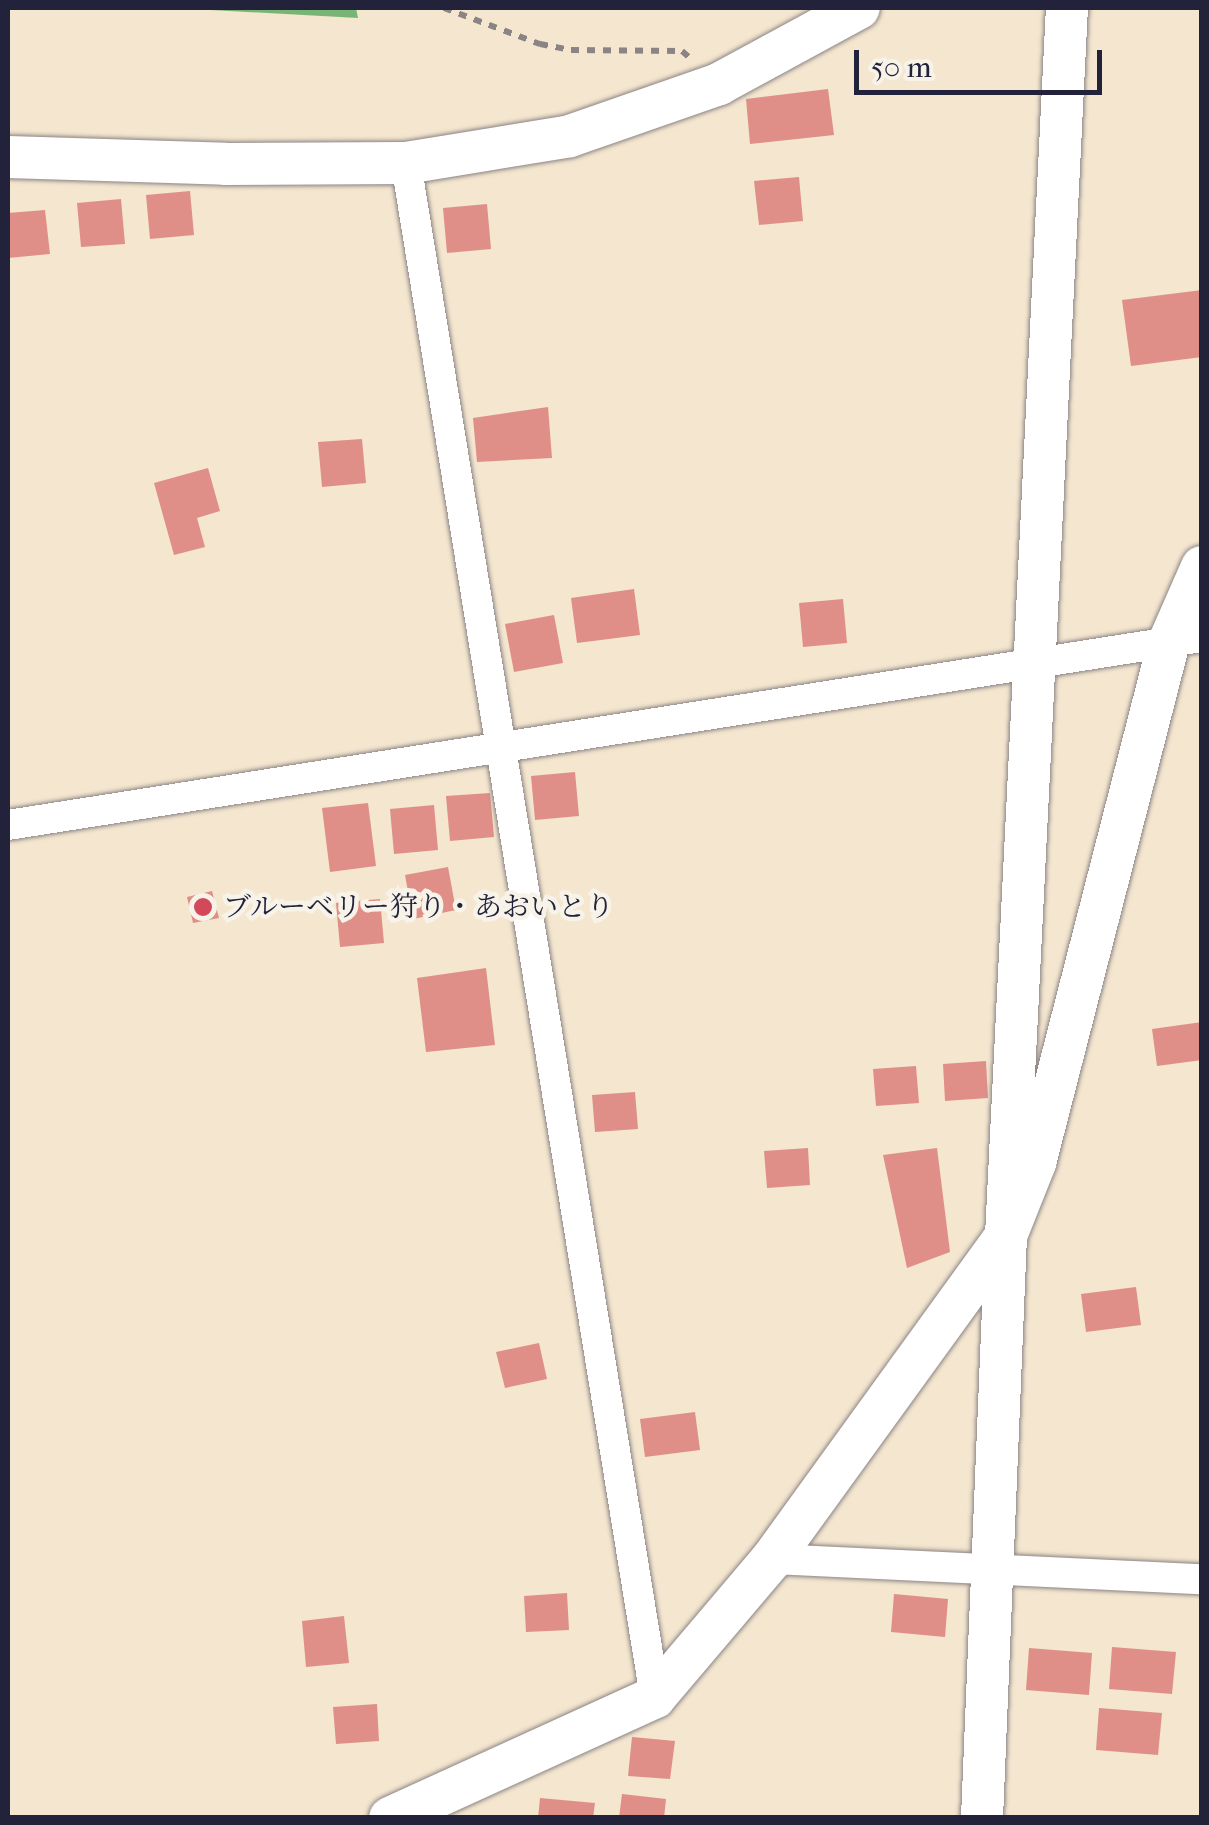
<!DOCTYPE html>
<html>
<head>
<meta charset="utf-8">
<style>
	body { margin:0 }
	#map { position:relative; width:1209px; height:1825px; overflow:hidden; background:#f4e6cf; font-family:"IM FELL French Canon","Noto Serif JP",serif }
	div>[style] { position:absolute }
	.forest>* { inset:0; background:#78b574 }
	.building>* { inset:0; background:#df8f87 }
	.path>* { height:6px; margin-top:-3px; transform-origin:0; background:repeating-linear-gradient(90deg,#8b8485 0 8px,transparent 0 16px) }
	.roads { filter:drop-shadow(0 0 2px #8b8485) drop-shadow(0 0 2px #8b8485) }
	.street>* { height:30px; margin:-15px; padding:0 15px; transform-origin:15px; border-radius:15px; background:#fff }
	.secondary>* { height:42px; margin:-21px; padding:0 21px; transform-origin:21px; border-radius:21px; background:#fff }
	.dots>* { width:28px; height:28px; translate:-50% -50%; box-sizing:border-box; border:5px solid #f7f3e8; border-radius:50% }
	span { translate:-50% -50%; white-space:nowrap; text-align:center; line-height:1.15; -webkit-text-stroke:9px #f7f3e8; paint-order:stroke }
	.poi-label { font-size:28px; color:#22223b }
	.left { translate:0 -50%; text-align:left }
	.frame { position:absolute; inset:0; border:10px solid #22223b; pointer-events:none }
	.scale { position:absolute; left:854px; top:50px; width:248px; height:45px; box-sizing:border-box; border:5px solid #22223b; border-top:0; padding-left:12px; font-size:30px; line-height:35px; white-space:nowrap; color:#22223b; -webkit-text-stroke:8px #f7f3e8; paint-order:stroke }
</style>
</head>
<body>
<div id="map">
	<div class="forest">
		<div style="clip-path:polygon(174px 8px,356px 8px,358px 18px)"></div>
	</div>
	<div class="building">
		<div style="clip-path:polygon(828px 89px,834px 135px,750px 144px,746px 99px)"></div>
		<div style="clip-path:polygon(799px 177px,803px 221px,759px 225px,754px 181px)"></div>
		<div style="clip-path:polygon(190px 191px,194px 235px,150px 239px,146px 195px)"></div>
		<div style="clip-path:polygon(121px 199px,125px 244px,81px 247px,77px 203px)"></div>
		<div style="clip-path:polygon(487px 204px,491px 249px,447px 253px,443px 208px)"></div>
		<div style="clip-path:polygon(45px 210px,50px 254px,8px 258px,8px 213px)"></div>
		<div style="clip-path:polygon(1202px 290px,1202px 357px,1131px 366px,1122px 300px)"></div>
		<div style="clip-path:polygon(548px 407px,552px 458px,477px 462px,473px 418px)"></div>
		<div style="clip-path:polygon(362px 439px,366px 483px,322px 487px,318px 442px)"></div>
		<div style="clip-path:polygon(208px 468px,220px 511px,197px 518px,205px 547px,174px 555px,154px 483px)"></div>
		<div style="clip-path:polygon(634px 589px,640px 635px,577px 643px,571px 598px)"></div>
		<div style="clip-path:polygon(843px 599px,847px 643px,803px 647px,799px 603px)"></div>
		<div style="clip-path:polygon(554px 615px,563px 663px,514px 672px,505px 624px)"></div>
		<div style="clip-path:polygon(575px 772px,579px 816px,535px 820px,531px 776px)"></div>
		<div style="clip-path:polygon(490px 793px,494px 837px,450px 841px,446px 796px)"></div>
		<div style="clip-path:polygon(368px 803px,376px 866px,330px 872px,322px 808px)"></div>
		<div style="clip-path:polygon(434px 805px,438px 850px,394px 854px,390px 809px)"></div>
		<div style="clip-path:polygon(448px 867px,456px 910px,413px 919px,405px 875px)"></div>
		<div style="clip-path:polygon(212px 891px,219px 918px,193px 923px,187px 897px)"></div>
		<div style="clip-path:polygon(380px 899px,384px 943px,340px 947px,336px 903px)"></div>
		<div style="clip-path:polygon(486px 968px,495px 1045px,426px 1052px,417px 978px)"></div>
		<div style="clip-path:polygon(1202px 1022px,1202px 1060px,1157px 1066px,1152px 1029px)"></div>
		<div style="clip-path:polygon(986px 1061px,988px 1098px,945px 1101px,943px 1064px)"></div>
		<div style="clip-path:polygon(916px 1066px,919px 1103px,876px 1106px,873px 1069px)"></div>
		<div style="clip-path:polygon(635px 1092px,638px 1129px,595px 1132px,592px 1095px)"></div>
		<div style="clip-path:polygon(808px 1148px,810px 1185px,767px 1188px,764px 1151px)"></div>
		<div style="clip-path:polygon(937px 1148px,950px 1252px,907px 1268px,883px 1155px)"></div>
		<div style="clip-path:polygon(1136px 1287px,1141px 1325px,1086px 1332px,1081px 1294px)"></div>
		<div style="clip-path:polygon(539px 1343px,547px 1379px,505px 1388px,496px 1352px)"></div>
		<div style="clip-path:polygon(695px 1412px,700px 1450px,645px 1457px,640px 1419px)"></div>
		<div style="clip-path:polygon(567px 1593px,569px 1630px,526px 1632px,524px 1596px)"></div>
		<div style="clip-path:polygon(894px 1594px,948px 1599px,945px 1637px,891px 1632px)"></div>
		<div style="clip-path:polygon(344px 1616px,349px 1663px,306px 1667px,302px 1621px)"></div>
		<div style="clip-path:polygon(1112px 1647px,1176px 1652px,1172px 1694px,1109px 1689px)"></div>
		<div style="clip-path:polygon(1029px 1648px,1092px 1653px,1089px 1695px,1026px 1690px)"></div>
		<div style="clip-path:polygon(377px 1704px,379px 1741px,336px 1744px,333px 1707px)"></div>
		<div style="clip-path:polygon(1099px 1708px,1162px 1713px,1158px 1755px,1096px 1750px)"></div>
		<div style="clip-path:polygon(632px 1737px,675px 1741px,670px 1779px,628px 1776px)"></div>
		<div style="clip-path:polygon(622px 1794px,666px 1799px,664px 1818px,619px 1818px)"></div>
		<div style="clip-path:polygon(540px 1798px,595px 1803px,593px 1818px,538px 1818px)"></div>
	</div>
	<div class="path">
		<div style="left:444px;top:8px;width:103px;rotate:20.6deg"></div>
		<div style="left:540px;top:44px;width:32px;rotate:11deg"></div>
		<div style="left:571px;top:50px;width:111px;rotate:0.5deg"></div>
		<div style="left:682px;top:51px;width:9px;rotate:41deg"></div>
	</div>
	<div class="roads">
		<div class="street">
			<div style="left:406px;top:163px;width:1554px;rotate:80.78deg"></div>
			<div style="left:8px;top:825px;width:1209px;rotate:-8.95deg"></div>
			<div style="left:772px;top:1559px;width:430px;rotate:2.7deg"></div>
		</div>
		<div class="secondary">
			<div style="left:8px;top:157px;width:218px;rotate:1.8deg"></div>
			<div style="left:226px;top:164px;width:180px;rotate:-0.3deg"></div>
			<div style="left:406px;top:163px;width:166px;rotate:-9.3deg"></div>
			<div style="left:570px;top:136px;width:158px;rotate:-19.2deg"></div>
			<div style="left:719px;top:84px;width:159px;rotate:-28.5deg"></div>
			<div style="left:390px;top:1818px;width:291px;rotate:-24.5deg"></div>
			<div style="left:655px;top:1697px;width:181px;rotate:-49.7deg"></div>
			<div style="left:772px;top:1559px;width:399px;rotate:-54.1deg"></div>
			<div style="left:1006px;top:1236px;width:79px;rotate:-68.3deg"></div>
			<div style="left:1035px;top:1163px;width:538px;rotate:-75.58deg"></div>
			<div style="left:1169px;top:642px;width:82px;rotate:-66.3deg"></div>
			<div style="left:982px;top:1818px;width:582px;rotate:-87.64deg"></div>
			<div style="left:1006px;top:1236px;width:1230px;rotate:-87.16deg"></div>
		</div>
	</div>
	<div class="dots">
		<div style="left:203px;top:907px;background:#d1495b"></div>
	</div>
	<div class="poi-label">
		<span class="left" style="left:223px;top:907px">ブルーベリー狩り・あおいとり</span>
	</div>
	<div class="frame"></div>
	<div class="scale">50 m</div>
</div>
</body>
</html>
